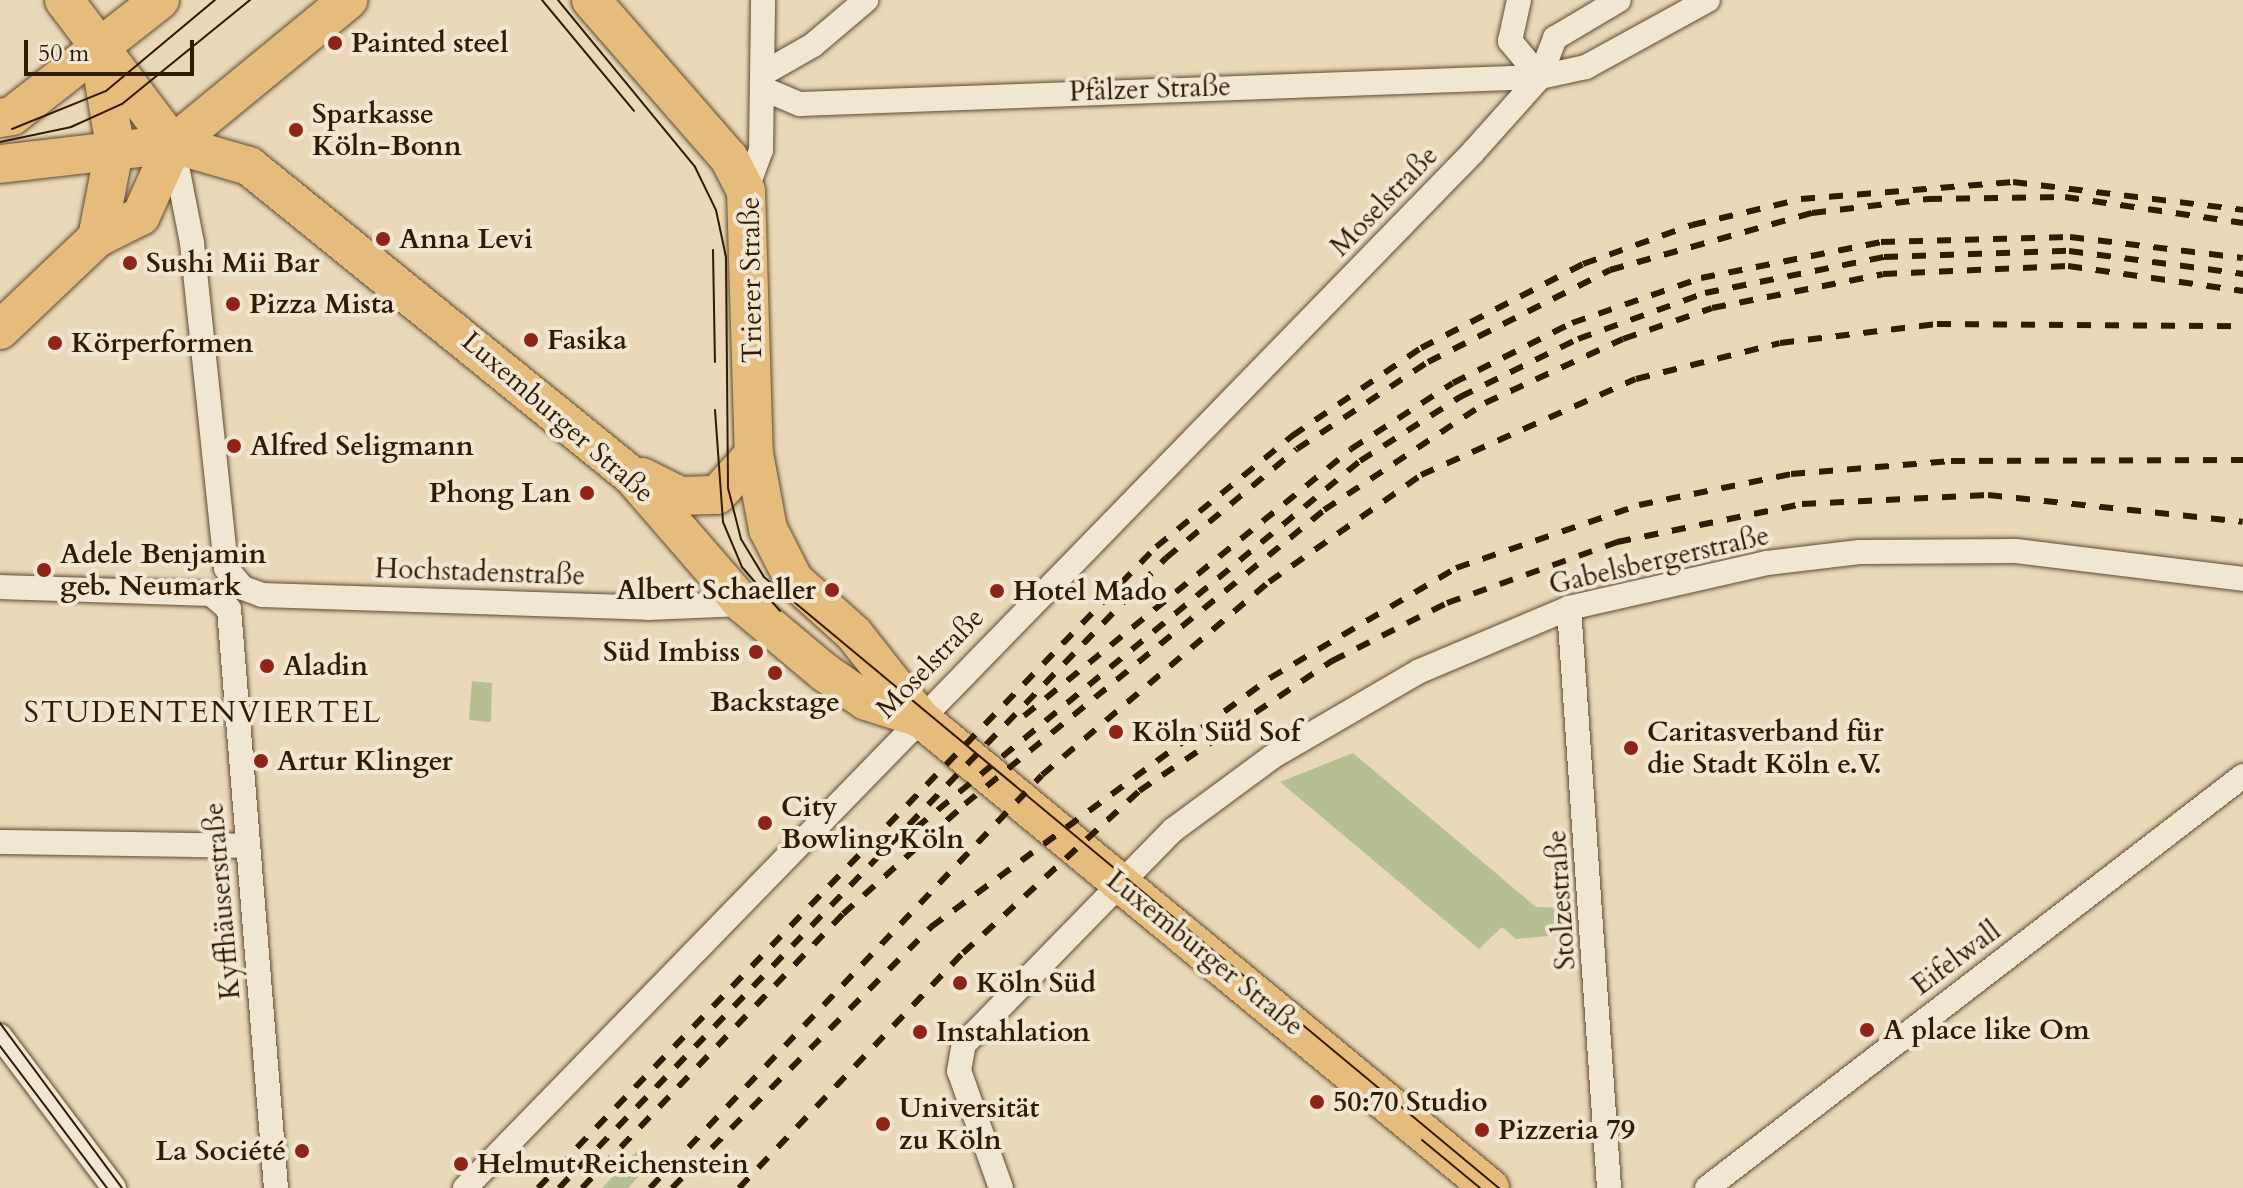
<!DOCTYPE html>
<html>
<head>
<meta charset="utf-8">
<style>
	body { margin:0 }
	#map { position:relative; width:2243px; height:1188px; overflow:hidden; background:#ead9b8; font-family:Cardo,serif }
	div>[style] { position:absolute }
	.green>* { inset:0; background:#b6bf8f }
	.roads { filter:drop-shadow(0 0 2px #5f4a30) drop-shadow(0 0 2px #5f4a30) }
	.street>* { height:24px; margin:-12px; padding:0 12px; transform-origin:12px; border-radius:12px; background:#f1e6d1 }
	.primary>* { height:38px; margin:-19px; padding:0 19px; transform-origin:19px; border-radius:19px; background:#e5bc7c }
	.tram>* { height:2px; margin:-1px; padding:0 1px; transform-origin:1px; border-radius:1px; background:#311b03 }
	.rail>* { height:6px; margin-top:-3px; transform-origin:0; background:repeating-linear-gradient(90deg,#311b03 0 14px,transparent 0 28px) }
	.dots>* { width:22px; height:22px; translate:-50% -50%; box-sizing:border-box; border:4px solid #f1e6d1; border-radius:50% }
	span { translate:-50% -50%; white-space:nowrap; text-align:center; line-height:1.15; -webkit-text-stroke:8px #f1e6d1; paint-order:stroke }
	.poi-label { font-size:28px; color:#311b03; font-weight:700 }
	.left { translate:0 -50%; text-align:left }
	.right { translate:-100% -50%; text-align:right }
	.street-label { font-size:28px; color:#311b03 }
	.neighbourhood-label { font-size:30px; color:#311b03; letter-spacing:2px }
	.scale { position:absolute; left:24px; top:40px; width:170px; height:36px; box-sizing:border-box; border:4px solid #311b03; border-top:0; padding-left:10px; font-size:24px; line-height:28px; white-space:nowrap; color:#311b03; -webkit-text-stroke:6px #f1e6d1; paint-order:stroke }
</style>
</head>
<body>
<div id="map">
	<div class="green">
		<div style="clip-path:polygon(472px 681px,492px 683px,491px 722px,469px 720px)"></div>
		<div style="clip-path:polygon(1353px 753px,1536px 907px,1569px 908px,1571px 934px,1516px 939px,1502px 927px,1479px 949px,1280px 782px)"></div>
		<div style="clip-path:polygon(641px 1147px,654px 1160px,628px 1188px,602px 1188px)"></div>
	</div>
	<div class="roads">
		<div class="street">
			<div style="left:1519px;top:0;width:42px;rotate:102.4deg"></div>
			<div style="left:1510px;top:41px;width:47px;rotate:50.2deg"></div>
			<div style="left:764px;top:73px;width:56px;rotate:-29.7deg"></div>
			<div style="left:813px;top:45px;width:70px;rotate:-40.3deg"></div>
			<div style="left:764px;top:89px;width:39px;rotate:23deg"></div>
			<div style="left:800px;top:104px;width:740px;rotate:-2.09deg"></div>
			<div style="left:1540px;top:77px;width:47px;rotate:-12.3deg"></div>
			<div style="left:1586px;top:67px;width:139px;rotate:-28.8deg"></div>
			<div style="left:173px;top:146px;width:99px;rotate:78.9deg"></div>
			<div style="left:192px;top:243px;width:327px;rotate:84deg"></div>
			<div style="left:226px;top:568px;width:26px;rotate:50deg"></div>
			<div style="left:243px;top:588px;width:20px;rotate:20deg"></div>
			<div style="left:262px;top:595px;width:386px;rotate:1.9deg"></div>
			<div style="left:648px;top:608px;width:95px;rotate:-2.4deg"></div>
			<div style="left:746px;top:191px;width:44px;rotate:-69.9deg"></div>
			<div style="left:761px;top:150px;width:150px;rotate:-89.2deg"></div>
			<div style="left:0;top:587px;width:211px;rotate:1.9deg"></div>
			<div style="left:211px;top:594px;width:23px;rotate:40deg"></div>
			<div style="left:229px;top:609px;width:581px;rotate:85.36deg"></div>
			<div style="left:1569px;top:608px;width:581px;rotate:86.05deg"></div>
			<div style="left:0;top:842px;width:246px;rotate:0.9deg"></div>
			<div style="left:0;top:1036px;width:190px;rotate:53.1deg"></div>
			<div style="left:465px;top:1188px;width:1445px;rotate:-45.78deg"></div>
			<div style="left:1473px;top:152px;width:101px;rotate:-48.2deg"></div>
			<div style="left:1540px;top:77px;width:42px;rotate:-69deg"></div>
			<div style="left:1555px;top:38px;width:74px;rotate:-30.7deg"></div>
			<div style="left:1001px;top:1188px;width:124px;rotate:-109.7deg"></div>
			<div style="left:959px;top:1071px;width:27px;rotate:-80deg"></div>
			<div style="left:964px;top:1044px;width:299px;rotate:-45.7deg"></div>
			<div style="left:1173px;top:830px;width:123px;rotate:-36.4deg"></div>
			<div style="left:1272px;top:757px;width:171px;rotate:-30.2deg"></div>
			<div style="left:1420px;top:671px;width:162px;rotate:-22.9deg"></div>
			<div style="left:1569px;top:608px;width:203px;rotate:-12.8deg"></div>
			<div style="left:1767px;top:563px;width:93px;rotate:-6.8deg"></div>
			<div style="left:1859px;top:552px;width:157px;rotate:-0.4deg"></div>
			<div style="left:2016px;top:551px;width:229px;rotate:7deg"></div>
			<div style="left:1707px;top:1188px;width:676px;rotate:-37.55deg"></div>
		</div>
		<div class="primary">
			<div style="left:64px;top:0;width:181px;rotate:52.9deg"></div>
			<div style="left:591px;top:0;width:210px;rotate:48.9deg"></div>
			<div style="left:729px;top:158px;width:37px;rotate:63deg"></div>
			<div style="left:746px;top:191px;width:263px;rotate:88.3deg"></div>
			<div style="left:754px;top:454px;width:76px;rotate:79.4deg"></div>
			<div style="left:768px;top:529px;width:57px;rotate:63deg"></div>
			<div style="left:794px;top:580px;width:81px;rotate:42deg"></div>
			<div style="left:854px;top:634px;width:107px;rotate:51.8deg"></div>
			<div style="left:920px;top:718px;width:739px;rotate:39.51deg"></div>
			<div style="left:0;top:118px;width:12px;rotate:-9deg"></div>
			<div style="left:12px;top:116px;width:188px;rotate:-38.1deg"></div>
			<div style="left:0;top:164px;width:174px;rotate:-6.6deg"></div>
			<div style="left:173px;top:144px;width:79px;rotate:16.1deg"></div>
			<div style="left:249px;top:166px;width:493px;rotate:39deg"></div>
			<div style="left:632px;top:476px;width:169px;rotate:49.1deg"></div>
			<div style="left:743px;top:604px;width:106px;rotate:40deg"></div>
			<div style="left:824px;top:672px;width:51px;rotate:34.6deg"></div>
			<div style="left:866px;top:701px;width:57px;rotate:17.5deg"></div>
			<div style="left:97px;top:238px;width:94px;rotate:-78.9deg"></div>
			<div style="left:115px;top:146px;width:100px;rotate:-99.7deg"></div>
			<div style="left:0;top:330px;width:134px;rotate:-43.5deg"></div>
			<div style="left:97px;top:238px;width:49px;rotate:-26.6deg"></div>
			<div style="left:141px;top:216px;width:79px;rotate:-66deg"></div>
			<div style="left:173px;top:144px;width:227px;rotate:-39.4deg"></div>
			<div style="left:642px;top:477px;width:42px;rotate:26.6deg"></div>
			<div style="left:680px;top:496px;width:37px;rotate:-2deg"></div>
			<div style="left:717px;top:495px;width:55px;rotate:-47.9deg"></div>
		</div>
	</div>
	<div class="tram">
		<div style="left:542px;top:0;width:144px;rotate:50.3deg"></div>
		<div style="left:558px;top:0;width:216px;rotate:50.6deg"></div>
		<div style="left:695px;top:167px;width:48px;rotate:64deg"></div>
		<div style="left:716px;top:210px;width:48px;rotate:78deg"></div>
		<div style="left:726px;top:257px;width:231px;rotate:89.5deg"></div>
		<div style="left:728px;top:488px;width:53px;rotate:75.7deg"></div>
		<div style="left:741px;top:539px;width:44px;rotate:58.8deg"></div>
		<div style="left:764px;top:577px;width:956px;rotate:39.74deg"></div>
		<div style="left:12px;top:129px;width:101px;rotate:-22deg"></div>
		<div style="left:106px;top:91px;width:142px;rotate:-39.9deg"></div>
		<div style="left:0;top:142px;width:73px;rotate:-11.9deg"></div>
		<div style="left:71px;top:127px;width:56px;rotate:-24.3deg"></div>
		<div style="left:122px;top:104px;width:165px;rotate:-39.1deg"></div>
		<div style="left:713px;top:250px;width:112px;rotate:89deg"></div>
		<div style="left:715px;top:410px;width:112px;rotate:85.9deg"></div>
		<div style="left:723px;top:522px;width:49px;rotate:67.1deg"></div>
		<div style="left:742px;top:567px;width:58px;rotate:49.2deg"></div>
		<div style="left:0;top:1023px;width:205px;rotate:53.5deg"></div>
		<div style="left:0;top:1046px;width:178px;rotate:53deg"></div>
		<div style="left:1422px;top:1140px;width:75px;rotate:39.6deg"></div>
	</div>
	<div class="rail">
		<div style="left:1024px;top:716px;width:422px;rotate:-39.2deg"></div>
		<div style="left:1351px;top:449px;width:121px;rotate:-32.9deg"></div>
		<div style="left:1453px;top:383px;width:133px;rotate:-26.8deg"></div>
		<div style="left:1572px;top:323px;width:137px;rotate:-19.2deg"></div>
		<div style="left:1701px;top:278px;width:184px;rotate:-11.3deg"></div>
		<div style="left:1881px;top:242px;width:189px;rotate:-1.5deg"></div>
		<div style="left:2070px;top:237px;width:174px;rotate:6.9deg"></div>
		<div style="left:916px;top:828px;width:576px;rotate:-39.58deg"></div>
		<div style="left:1360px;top:461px;width:119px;rotate:-32.6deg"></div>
		<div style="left:1460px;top:397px;width:131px;rotate:-26.2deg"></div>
		<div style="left:1578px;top:339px;width:135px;rotate:-19.9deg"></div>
		<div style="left:1705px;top:293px;width:183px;rotate:-11.4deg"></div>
		<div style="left:1884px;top:257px;width:185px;rotate:-1.9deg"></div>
		<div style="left:2069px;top:251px;width:176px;rotate:7.5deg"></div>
		<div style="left:538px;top:1188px;width:890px;rotate:-46.05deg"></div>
		<div style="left:1156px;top:547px;width:176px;rotate:-39.2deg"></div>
		<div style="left:1292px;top:436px;width:156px;rotate:-34.3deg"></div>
		<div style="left:1421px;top:348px;width:182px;rotate:-27.4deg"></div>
		<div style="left:1583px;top:264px;width:116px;rotate:-19.7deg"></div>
		<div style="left:1692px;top:225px;width:112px;rotate:-13.4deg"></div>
		<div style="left:1801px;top:199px;width:213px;rotate:-4.6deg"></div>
		<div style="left:2013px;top:182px;width:232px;rotate:6.9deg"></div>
		<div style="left:559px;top:1188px;width:875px;rotate:-46.07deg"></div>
		<div style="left:1166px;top:558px;width:170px;rotate:-39.8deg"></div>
		<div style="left:1297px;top:449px;width:157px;rotate:-33.6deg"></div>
		<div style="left:1428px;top:362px;width:204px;rotate:-26.8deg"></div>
		<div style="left:1610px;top:270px;width:210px;rotate:-15.8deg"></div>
		<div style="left:1812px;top:213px;width:117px;rotate:-6.9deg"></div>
		<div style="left:1928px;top:199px;width:137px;rotate:-0.8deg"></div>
		<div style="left:2065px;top:197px;width:180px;rotate:8.3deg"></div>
		<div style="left:582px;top:1188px;width:378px;rotate:-46.4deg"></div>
		<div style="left:843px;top:914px;width:164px;rotate:-42deg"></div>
		<div style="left:965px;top:804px;width:464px;rotate:-39.3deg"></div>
		<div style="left:1324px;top:510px;width:193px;rotate:-33.6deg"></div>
		<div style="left:1485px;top:403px;width:152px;rotate:-24.9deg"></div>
		<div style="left:1623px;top:339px;width:94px;rotate:-19.2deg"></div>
		<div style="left:1712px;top:308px;width:174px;rotate:-11.2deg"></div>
		<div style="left:1883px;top:274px;width:185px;rotate:-2.5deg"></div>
		<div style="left:2068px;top:266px;width:177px;rotate:8.1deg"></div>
		<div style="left:650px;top:1188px;width:569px;rotate:-46.49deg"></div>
		<div style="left:1042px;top:775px;width:298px;rotate:-40.4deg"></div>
		<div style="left:1269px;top:582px;width:186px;rotate:-35.1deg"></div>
		<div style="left:1421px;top:475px;width:235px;rotate:-24.1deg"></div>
		<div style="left:1636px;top:379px;width:148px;rotate:-14deg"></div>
		<div style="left:1780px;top:343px;width:158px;rotate:-6.9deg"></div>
		<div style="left:1937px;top:324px;width:306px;rotate:0.4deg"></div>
		<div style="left:672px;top:1188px;width:368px;rotate:-45.2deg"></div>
		<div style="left:931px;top:927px;width:421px;rotate:-36.3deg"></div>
		<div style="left:1270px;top:678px;width:216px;rotate:-30.6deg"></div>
		<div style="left:1456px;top:568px;width:194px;rotate:-19deg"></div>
		<div style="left:1639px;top:505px;width:155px;rotate:-11.5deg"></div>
		<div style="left:1791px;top:474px;width:161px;rotate:-4.6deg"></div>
		<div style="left:1951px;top:461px;width:292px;rotate:-0.2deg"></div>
		<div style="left:739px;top:1188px;width:325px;rotate:-46.4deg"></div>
		<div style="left:963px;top:953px;width:239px;rotate:-42.6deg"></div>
		<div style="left:1139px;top:791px;width:233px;rotate:-34deg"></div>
		<div style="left:1332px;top:661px;width:129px;rotate:-26.8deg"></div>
		<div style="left:1447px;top:603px;width:181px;rotate:-19.7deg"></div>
		<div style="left:1617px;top:542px;width:189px;rotate:-11.6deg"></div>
		<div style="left:1802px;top:504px;width:186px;rotate:-2.8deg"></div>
		<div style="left:1988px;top:495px;width:256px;rotate:6deg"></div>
	</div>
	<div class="dots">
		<div style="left:335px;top:43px;background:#8f2418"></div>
		<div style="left:296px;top:130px;background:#8f2418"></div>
		<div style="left:383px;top:239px;background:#8f2418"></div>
		<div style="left:130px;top:263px;background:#8f2418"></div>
		<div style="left:233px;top:304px;background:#8f2418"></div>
		<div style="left:531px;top:340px;background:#8f2418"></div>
		<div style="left:55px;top:343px;background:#8f2418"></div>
		<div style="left:234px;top:446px;background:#8f2418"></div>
		<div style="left:587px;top:493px;background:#8f2418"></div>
		<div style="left:44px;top:570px;background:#8f2418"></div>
		<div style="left:832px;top:590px;background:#8f2418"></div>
		<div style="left:997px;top:591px;background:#8f2418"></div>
		<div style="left:756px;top:652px;background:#8f2418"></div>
		<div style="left:267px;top:666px;background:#8f2418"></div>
		<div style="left:775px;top:673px;background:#8f2418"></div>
		<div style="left:1116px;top:732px;background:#8f2418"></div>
		<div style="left:1631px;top:748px;background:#8f2418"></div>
		<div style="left:261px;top:761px;background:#8f2418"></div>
		<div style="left:765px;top:823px;background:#8f2418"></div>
		<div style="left:960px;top:983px;background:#8f2418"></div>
		<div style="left:1867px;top:1030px;background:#8f2418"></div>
		<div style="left:920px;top:1032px;background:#8f2418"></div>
		<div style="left:1317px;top:1102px;background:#8f2418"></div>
		<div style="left:883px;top:1124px;background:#8f2418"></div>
		<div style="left:1482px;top:1130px;background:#8f2418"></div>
		<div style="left:302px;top:1151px;background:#8f2418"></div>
		<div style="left:461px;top:1164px;background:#8f2418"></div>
	</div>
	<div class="poi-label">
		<span class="left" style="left:351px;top:43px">Painted steel</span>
		<span class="left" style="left:312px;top:130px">Sparkasse<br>Köln-Bonn</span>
		<span class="left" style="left:399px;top:239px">Anna Levi</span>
		<span class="left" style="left:146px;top:263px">Sushi Mii Bar</span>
		<span class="left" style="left:249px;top:304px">Pizza Mista</span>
		<span class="left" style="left:547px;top:340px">Fasika</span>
		<span class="left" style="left:71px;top:343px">Körperformen</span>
		<span class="left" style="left:250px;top:446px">Alfred Seligmann</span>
		<span class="right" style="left:571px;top:493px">Phong Lan</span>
		<span class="left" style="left:60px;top:570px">Adele Benjamin<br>geb. Neumark</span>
		<span class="right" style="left:816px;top:590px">Albert Schaeller</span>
		<span class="left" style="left:1013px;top:591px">Hotel Mado</span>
		<span class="right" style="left:740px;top:652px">Süd Imbiss</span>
		<span class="left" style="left:283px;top:666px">Aladin</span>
		<span style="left:775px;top:702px">Backstage</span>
		<span class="left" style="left:1132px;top:732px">Köln Süd Sof</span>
		<span class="left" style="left:1647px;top:748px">Caritasverband für<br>die Stadt Köln e.V.</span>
		<span class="left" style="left:277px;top:761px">Artur Klinger</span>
		<span class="left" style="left:781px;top:823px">City<br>Bowling Köln</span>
		<span class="left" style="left:976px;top:983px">Köln Süd</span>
		<span class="left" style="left:1883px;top:1030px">A place like Om</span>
		<span class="left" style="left:936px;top:1032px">Instahlation</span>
		<span class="left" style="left:1333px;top:1102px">50:70 Studio</span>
		<span class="left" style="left:899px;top:1124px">Universität<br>zu Köln</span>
		<span class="left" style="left:1498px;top:1130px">Pizzeria 79</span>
		<span class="right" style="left:286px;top:1151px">La Société</span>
		<span class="left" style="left:477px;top:1164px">Helmut Reichenstein</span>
	</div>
	<div class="street-label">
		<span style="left:1150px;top:89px;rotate:-2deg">Pfälzer Straße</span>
		<span style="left:1384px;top:201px;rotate:-46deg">Moselstraße</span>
		<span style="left:751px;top:280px;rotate:-91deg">Trierer Straße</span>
		<span style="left:558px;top:417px;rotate:41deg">Luxemburger Straße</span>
		<span style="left:1659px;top:560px;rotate:-13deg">Gabelsbergerstraße</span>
		<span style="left:480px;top:572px;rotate:2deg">Hochstadenstraße</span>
		<span style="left:930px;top:663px;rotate:-46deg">Moselstraße</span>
		<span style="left:1561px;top:900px;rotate:-94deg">Stolzestraße</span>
		<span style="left:222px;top:901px;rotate:-95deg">Kyffhäuserstraße</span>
		<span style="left:1205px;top:953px;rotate:39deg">Luxemburger Straße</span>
		<span style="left:1956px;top:958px;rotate:-37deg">Eifelwall</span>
	</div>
	<div class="neighbourhood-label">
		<span style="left:203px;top:713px">STUDENTENVIERTEL</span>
	</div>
	<div class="scale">50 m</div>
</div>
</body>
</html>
